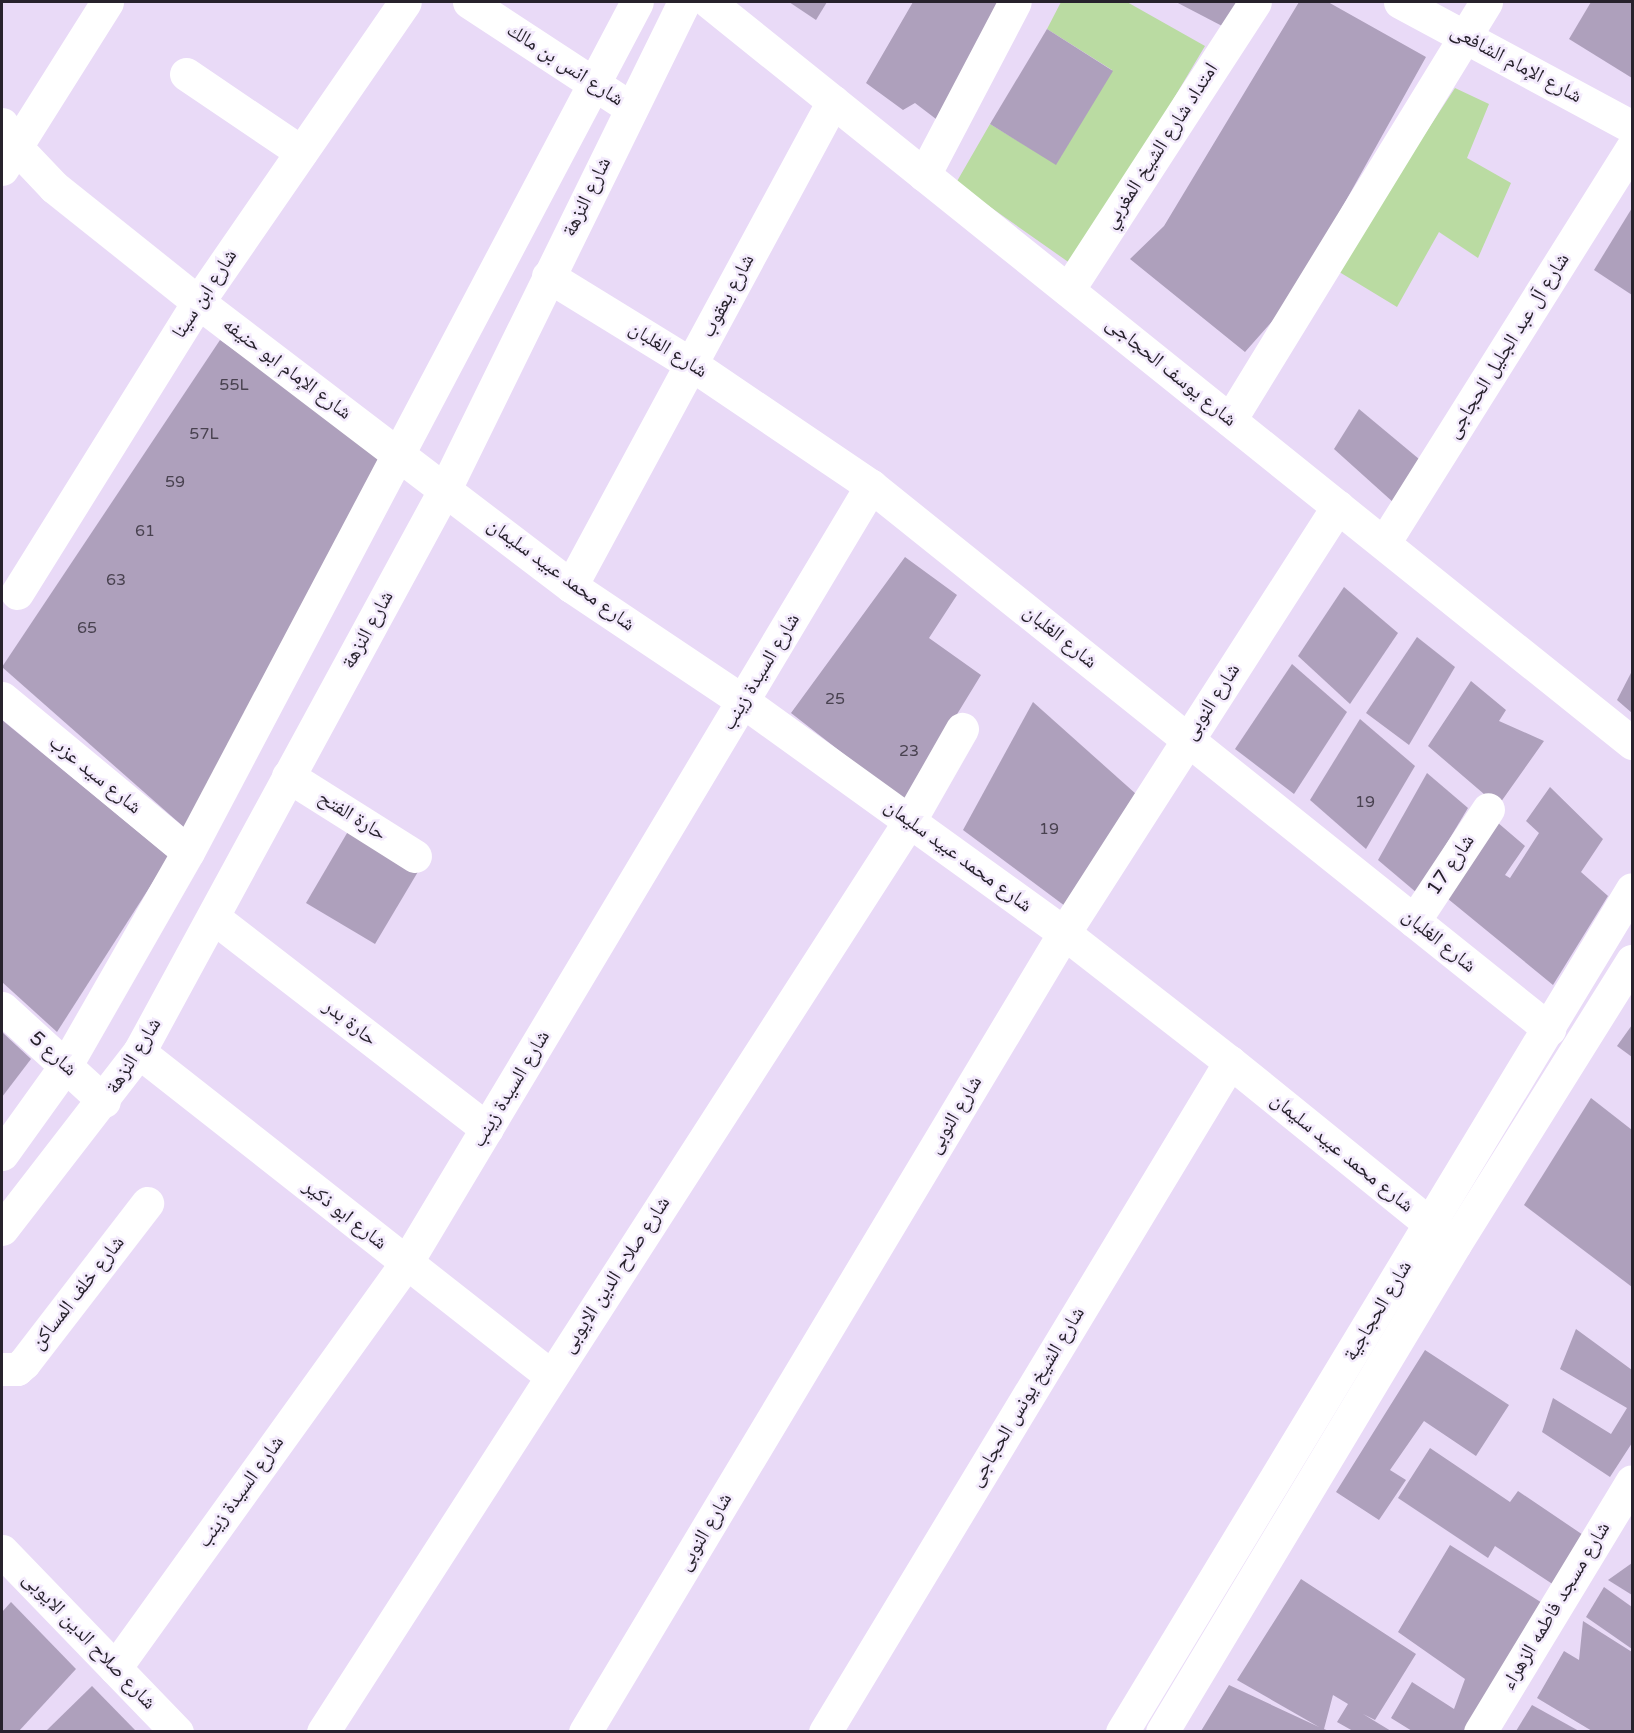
<!DOCTYPE html>
<html>
<head>
<meta charset="utf-8">
<style>
	body { margin:0 }
	#map { position:relative; width:1634px; height:1733px; overflow:hidden; background:#e9daf7; font-family:"Varela Round","Noto Naskh Arabic",sans-serif }
	div>[style] { position:absolute }
	.green>* { inset:0; background:#badba2 }
	.building>* { inset:0; background:#aea0bc }
	.minor>* { height:33px; margin:-16.5px; padding:0 16.5px; transform-origin:16.5px; border-radius:16.5px; background:#fff }
	.major>* { height:33px; margin:-16.5px; padding:0 16.5px; transform-origin:16.5px; border-radius:16.5px; background:#fff }
	span { translate:-50% -50%; white-space:nowrap; text-align:center; line-height:1.15; -webkit-text-stroke:5px #f3eafc; paint-order:stroke }
	.number-label { font-size:16px; color:#494250 }
	.number-label span { -webkit-text-stroke-width:0 }
	.street-label { font-size:20px; color:#27222c }
	.frame { position:absolute; inset:0; border:3px solid #27222c; pointer-events:none }
</style>
</head>
<body>
<div id="map">
	<div class="green">
		<div style="clip-path:polygon(1061px 2px,1127px 2px,1205px 46px,1074px 266px,956px 183px,990px 124px,1056px 164px,1112px 70px,1047px 29px)"></div>
		<div style="clip-path:polygon(1455px 88px,1489px 104px,1467px 158px,1511px 183px,1478px 258px,1439px 232px,1397px 307px,1336px 270px)"></div>
	</div>
	<div class="building">
		<div style="clip-path:polygon(789px 2px,827px 2px,816px 20px)"></div>
		<div style="clip-path:polygon(913px 2px,1003px 2px,936px 119px,915px 103px,903px 110px,866px 83px)"></div>
		<div style="clip-path:polygon(1176px 2px,1240px 2px,1224px 27px)"></div>
		<div style="clip-path:polygon(1299px 2px,1328px 2px,1426px 57px,1290px 301px,1245px 352px,1130px 259px,1164px 226px)"></div>
		<div style="clip-path:polygon(1591px 2px,1632px 2px,1632px 78px,1569px 39px)"></div>
		<div style="clip-path:polygon(1047px 29px,1113px 71px,1056px 165px,990px 124px)"></div>
		<div style="clip-path:polygon(1632px 208px,1632px 295px,1594px 270px)"></div>
		<div style="clip-path:polygon(220px 340px,386px 457px,186px 829px,2px 667px)"></div>
		<div style="clip-path:polygon(1359px 409px,1419px 459px,1394px 503px,1334px 449px)"></div>
		<div style="clip-path:polygon(905px 557px,957px 595px,929px 638px,981px 675px,904px 801px,791px 713px)"></div>
		<div style="clip-path:polygon(1344px 587px,1398px 633px,1350px 704px,1298px 656px)"></div>
		<div style="clip-path:polygon(1417px 637px,1455px 667px,1409px 745px,1366px 713px)"></div>
		<div style="clip-path:polygon(1292px 664px,1347px 712px,1294px 794px,1235px 749px)"></div>
		<div style="clip-path:polygon(1632px 671px,1632px 713px,1617px 700px)"></div>
		<div style="clip-path:polygon(1471px 681px,1506px 710px,1499px 721px,1544px 741px,1498px 806px,1428px 746px)"></div>
		<div style="clip-path:polygon(1033px 702px,1136px 794px,1069px 909px,963px 830px)"></div>
		<div style="clip-path:polygon(1360px 719px,1415px 766px,1366px 849px,1310px 800px)"></div>
		<div style="clip-path:polygon(2px 720px,169px 857px,57px 1032px,2px 982px)"></div>
		<div style="clip-path:polygon(1427px 773px,1468px 808px,1417px 893px,1378px 860px)"></div>
		<div style="clip-path:polygon(1550px 787px,1603px 839px,1581px 872px,1608px 896px,1553px 985px,1442px 894px,1497px 822px,1525px 846px,1505px 875px,1510px 878px,1539px 833px,1526px 821px)"></div>
		<div style="clip-path:polygon(350px 828px,419px 870px,375px 944px,306px 903px)"></div>
		<div style="clip-path:polygon(1632px 1025px,1632px 1057px,1617px 1046px)"></div>
		<div style="clip-path:polygon(2px 1032px,31px 1059px,2px 1097px)"></div>
		<div style="clip-path:polygon(1591px 1098px,1632px 1130px,1632px 1287px,1524px 1205px)"></div>
		<div style="clip-path:polygon(1576px 1329px,1632px 1370px,1632px 1443px,1610px 1477px,1542px 1432px,1553px 1398px,1611px 1434px,1627px 1408px,1560px 1369px)"></div>
		<div style="clip-path:polygon(1425px 1350px,1509px 1405px,1476px 1456px,1424px 1421px,1390px 1470px,1406px 1480px,1379px 1520px,1336px 1492px)"></div>
		<div style="clip-path:polygon(1430px 1448px,1510px 1502px,1518px 1491px,1592px 1541px,1560px 1589px,1495px 1546px,1488px 1558px,1398px 1498px)"></div>
		<div style="clip-path:polygon(1450px 1545px,1547px 1606px,1470px 1731px,1412px 1731px,1391px 1718px,1412px 1682px,1454px 1709px,1465px 1679px,1398px 1632px)"></div>
		<div style="clip-path:polygon(1632px 1563px,1632px 1595px,1608px 1580px)"></div>
		<div style="clip-path:polygon(1301px 1579px,1416px 1654px,1375px 1720px,1363px 1714px,1391px 1731px,1353px 1731px,1337px 1722px,1348px 1704px,1333px 1695px,1324px 1729px,1329px 1731px,1201px 1731px,1229px 1685px,1319px 1727px,1237px 1680px)"></div>
		<div style="clip-path:polygon(1604px 1587px,1632px 1607px,1632px 1649px,1586px 1617px)"></div>
		<div style="clip-path:polygon(11px 1602px,76px 1669px,19px 1731px,2px 1731px,2px 1612px)"></div>
		<div style="clip-path:polygon(1583px 1621px,1632px 1652px,1632px 1731px,1592px 1731px,1537px 1698px,1564px 1651px,1579px 1660px)"></div>
		<div style="clip-path:polygon(92px 1686px,136px 1731px,46px 1731px)"></div>
		<div style="clip-path:polygon(1532px 1705px,1579px 1731px,1516px 1731px)"></div>
	</div>
	<div class="minor">
		<div style="left:469px;top:2px;width:194px;rotate:33.2deg"></div>
		<div style="left:709px;top:2px;width:1184px;rotate:38.76deg"></div>
		<div style="left:1400px;top:2px;width:264px;rotate:28.3deg"></div>
		<div style="left:186px;top:74px;width:139px;rotate:34.1deg"></div>
		<div style="left:2px;top:124px;width:28px;rotate:58deg"></div>
		<div style="left:17px;top:148px;width:54px;rotate:46.5deg"></div>
		<div style="left:54px;top:187px;width:184px;rotate:38.6deg"></div>
		<div style="left:198px;top:302px;width:469px;rotate:37.3deg"></div>
		<div style="left:571px;top:586px;width:208px;rotate:33.8deg"></div>
		<div style="left:744px;top:702px;width:395px;rotate:35.8deg"></div>
		<div style="left:1064px;top:933px;width:210px;rotate:37.9deg"></div>
		<div style="left:1230px;top:1062px;width:289px;rotate:39deg"></div>
		<div style="left:2px;top:169px;width:197px;rotate:-57.8deg"></div>
		<div style="left:924px;top:175px;width:195px;rotate:-62.3deg"></div>
		<div style="left:548px;top:276px;width:168px;rotate:31.6deg"></div>
		<div style="left:691px;top:364px;width:217px;rotate:34.1deg"></div>
		<div style="left:871px;top:486px;width:869px;rotate:38.69deg"></div>
		<div style="left:1068px;top:290px;width:343px;rotate:-57deg"></div>
		<div style="left:1230px;top:420px;width:490px;rotate:-58.5deg"></div>
		<div style="left:1384px;top:543px;width:466px;rotate:-57.9deg"></div>
		<div style="left:571px;top:586px;width:551px;rotate:-61.62deg"></div>
		<div style="left:17px;top:593px;width:343px;rotate:-58.1deg"></div>
		<div style="left:198px;top:302px;width:364px;rotate:-55.4deg"></div>
		<div style="left:2px;top:698px;width:241px;rotate:39.6deg"></div>
		<div style="left:288px;top:776px;width:150px;rotate:32.2deg"></div>
		<div style="left:213px;top:917px;width:346px;rotate:37.7deg"></div>
		<div style="left:1414px;top:921px;width:134px;rotate:-56.5deg"></div>
		<div style="left:2px;top:1008px;width:138px;rotate:42.4deg"></div>
		<div style="left:139px;top:1052px;width:524px;rotate:38.18deg"></div>
		<div style="left:2px;top:1369px;width:15px"></div>
		<div style="left:17px;top:1369px;width:9px;rotate:-41deg"></div>
		<div style="left:24px;top:1363px;width:202px;rotate:-52.4deg"></div>
		<div style="left:2px;top:1551px;width:252px;rotate:46deg"></div>
		<div style="left:115px;top:1668px;width:499px;rotate:-54.3deg"></div>
		<div style="left:406px;top:1263px;width:906px;rotate:-59.1deg"></div>
		<div style="left:323px;top:1732px;width:1085px;rotate:-57.23deg"></div>
		<div style="left:910px;top:820px;width:105px;rotate:-60.3deg"></div>
		<div style="left:585px;top:1732px;width:932px;rotate:-59.06deg"></div>
		<div style="left:1064px;top:933px;width:507px;rotate:-57.31deg"></div>
		<div style="left:825px;top:1732px;width:783px;rotate:-58.85deg"></div>
		<div style="left:1122px;top:1732px;width:985px;rotate:-58.83deg"></div>
		<div style="left:1162px;top:1732px;width:569px;rotate:-59.02deg"></div>
		<div style="left:1455px;top:1244px;width:334px;rotate:-58deg"></div>
		<div style="left:1480px;top:1732px;width:293px;rotate:-58.8deg"></div>
	</div>
	<div class="major">
		<div style="left:2px;top:1154px;width:110px;rotate:-54.3deg"></div>
		<div style="left:66px;top:1065px;width:245px;rotate:-60.2deg"></div>
		<div style="left:188px;top:852px;width:961px;rotate:-62.16deg"></div>
		<div style="left:2px;top:1229px;width:224px;rotate:-52.3deg"></div>
		<div style="left:139px;top:1052px;width:641px;rotate:-61.48deg"></div>
		<div style="left:445px;top:489px;width:542px;rotate:-63.86deg"></div>
	</div>
	<div class="number-label">
		<span style="left:234px;top:385px">55L</span>
		<span style="left:204px;top:434px">57L</span>
		<span style="left:175px;top:482px">59</span>
		<span style="left:145px;top:531px">61</span>
		<span style="left:116px;top:580px">63</span>
		<span style="left:87px;top:628px">65</span>
		<span style="left:835px;top:699px">25</span>
		<span style="left:909px;top:751px">23</span>
		<span style="left:1365px;top:802px">19</span>
		<span style="left:1049px;top:829px">19</span>
	</div>
	<div class="street-label">
		<span style="left:1516px;top:64px;rotate:28deg">شارع الإمام الشافعى</span>
		<span style="left:565px;top:65px;rotate:33deg">شارع انس بن مالك</span>
		<span style="left:1161px;top:146px;rotate:-57deg">امتداد شارع الشيخ المغربي</span>
		<span style="left:587px;top:197px;rotate:-64deg">شارع النزهة</span>
		<span style="left:205px;top:294px;rotate:-57deg">شارع ابن سينا</span>
		<span style="left:728px;top:296px;rotate:-62deg">شارع يعقوب</span>
		<span style="left:1508px;top:346px;rotate:-58deg">شارع آل عبد الجليل الحجاجى</span>
		<span style="left:668px;top:350px;rotate:32deg">شارع الغلبان</span>
		<span style="left:287px;top:369px;rotate:37deg">شارع الإمام ابو حنيفه</span>
		<span style="left:1171px;top:372px;rotate:39deg">شارع يوسف الحجاجى</span>
		<span style="left:561px;top:575px;rotate:36deg">شارع محمد عبيد سليمان</span>
		<span style="left:368px;top:630px;rotate:-61deg">شارع النزهة</span>
		<span style="left:1060px;top:637px;rotate:39deg">شارع الغلبان</span>
		<span style="left:761px;top:672px;rotate:-59deg">شارع السيدة زينب</span>
		<span style="left:1212px;top:702px;rotate:-57deg">شارع النوبى</span>
		<span style="left:95px;top:775px;rotate:39deg">شارع سيد عزب</span>
		<span style="left:352px;top:816px;rotate:32deg">حارة الفتح</span>
		<span style="left:958px;top:856px;rotate:36deg">شارع محمد عبيد سليمان</span>
		<span style="left:1451px;top:865px;rotate:-56deg">شارع 17</span>
		<span style="left:1439px;top:941px;rotate:39deg">شارع الغلبان</span>
		<span style="left:350px;top:1023px;rotate:38deg">حارة بدر</span>
		<span style="left:53px;top:1054px;rotate:42deg">شارع 5</span>
		<span style="left:134px;top:1056px;rotate:-58deg">شارع النزهة</span>
		<span style="left:511px;top:1089px;rotate:-59deg">شارع السيدة زينب</span>
		<span style="left:955px;top:1115px;rotate:-59deg">شارع النوبى</span>
		<span style="left:1342px;top:1153px;rotate:39deg">شارع محمد عبيد سليمان</span>
		<span style="left:345px;top:1215px;rotate:38deg">شارع ابو ذكير</span>
		<span style="left:616px;top:1275px;rotate:-57deg">شارع صلاح الدين الايوبى</span>
		<span style="left:78px;top:1293px;rotate:-52deg">شارع خلف المساكن</span>
		<span style="left:1378px;top:1311px;rotate:-59deg">شارع الحجاجية</span>
		<span style="left:1027px;top:1397px;rotate:-59deg">شارع الشيخ يونس الحجاجى</span>
		<span style="left:241px;top:1492px;rotate:-54deg">شارع السيدة زينب</span>
		<span style="left:705px;top:1532px;rotate:-59deg">شارع النوبى</span>
		<span style="left:1556px;top:1606px;rotate:-59deg">شارع مسجد فاطمه الزهراء</span>
		<span style="left:89px;top:1641px;rotate:46deg">شارع صلاح الدين الايوبى</span>
	</div>
	<div class="frame"></div>
</div>
</body>
</html>
